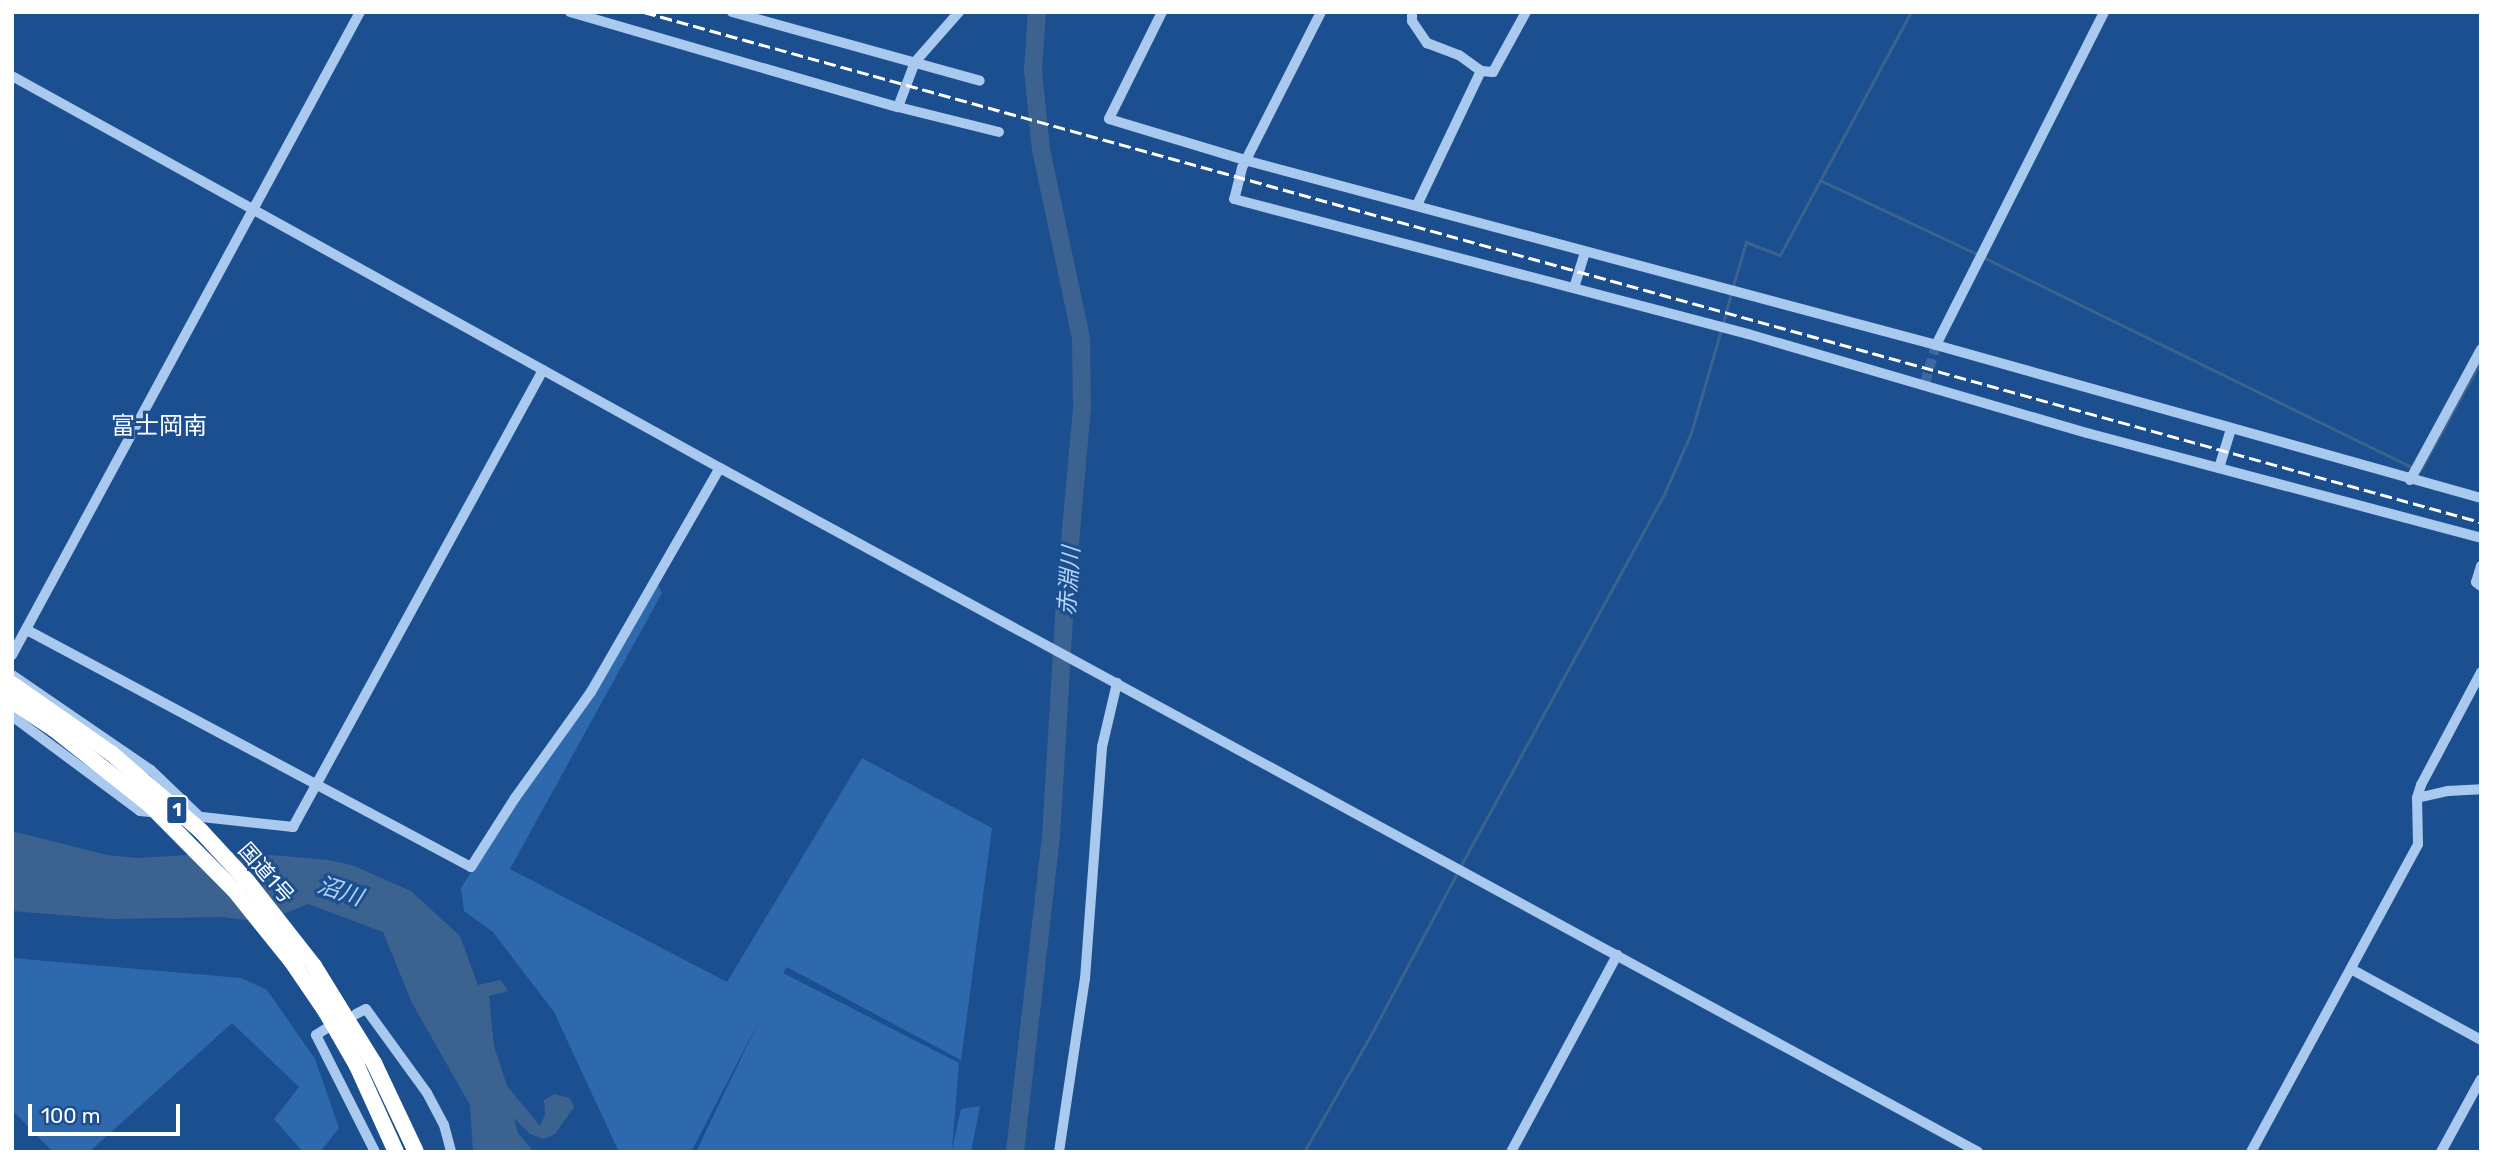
<!DOCTYPE html>
<html>
<head>
<meta charset="utf-8">
<style>
	body { margin:0 }
	#map { position:relative; width:2493px; height:1164px; overflow:hidden; background:#1b4f8f; font-family:Rubik,"Noto Sans JP",sans-serif }
	div>[style] { position:absolute }
	.green>* { inset:0; background:#2e69ad }
	.water>* { inset:0; background:#3c6290 }
	.stream>* { height:2.5px; margin:-1.25px; padding:0 1.25px; transform-origin:1.25px; border-radius:1.25px; background:#3c6290 }
	.river>* { height:18px; margin:-9px; padding:0 9px; transform-origin:9px; border-radius:9px; background:#3c6290 }
	.minor-tunnel>* { height:10px; margin-top:-5px; transform-origin:0; background:repeating-linear-gradient(90deg,#3d69a0 0 10px,transparent 0 15px) }
	.minor>* { height:10px; margin:-5px; padding:0 5px; transform-origin:5px; border-radius:5px; background:#a9c9ee }
	.highway>* { height:16px; margin:-8px; padding:0 8px; transform-origin:8px; border-radius:8px; background:#fff }
	.rail>* { height:2.5px; margin-top:-1.25px; transform-origin:0; background:repeating-linear-gradient(90deg,#fff 0 12px,transparent 0 17px) }
	.highway-bridge>* { height:16px; margin:-8px; padding:0 8px; transform-origin:8px; border-radius:8px; background:#fff }
	span { translate:-50% -50%; white-space:nowrap; text-align:center; line-height:1.15; -webkit-text-stroke:6px #1b4f8f; paint-order:stroke }
	.shield-label span { padding:2px 5px; background:#1b4f8f; border:2px solid; border-radius:5px; -webkit-text-stroke-width:0 }
	.shield-label { font-size:19px; color:#fff; font-weight:700 }
	.street-label { font-size:21px; color:#fff }
	.water-label { font-size:23px; color:#b5d3f5; font-style:italic }
	.quarter-label { font-size:24px; color:#fff }
	.frame { position:absolute; inset:0; border:14px solid #fff; pointer-events:none }
	.scale { position:absolute; left:28px; top:1104px; width:152px; height:32px; box-sizing:border-box; border:4px solid #fff; border-top:0; padding-left:9px; font-size:21px; line-height:24px; white-space:nowrap; color:#fff; -webkit-text-stroke:5px #1b4f8f; paint-order:stroke }
</style>
</head>
<body>
<div id="map">
	<div class="green">
		<div style="clip-path:polygon(655px 579px,662px 593px,510px 869px,727px 982px,862px 758px,992px 828px,961px 1060px,787px 967px,783px 973px,959px 1063px,952px 1149px,961px 1109px,980px 1106px,971px 1152px,696px 1152px,760px 1019px,691px 1152px,619px 1152px,554px 1012px,493px 932px,464px 911px,461px 888px)"></div>
		<div style="clip-path:polygon(12px 958px,241px 978px,267px 990px,315px 1059px,339px 1128px,320px 1152px,303px 1152px,274px 1119px,299px 1087px,232px 1023px,89px 1152px,53px 1152px,12px 1110px)"></div>
	</div>
	<div class="water">
		<div style="clip-path:polygon(12px 831px,107px 855px,137px 858px,236px 852px,328px 860px,352px 865px,411px 891px,460px 936px,478px 985px,501px 980px,508px 991px,489px 996px,494px 1046px,507px 1086px,540px 1126px,545px 1115px,544px 1100px,554px 1094px,570px 1098px,574px 1107px,555px 1134px,544px 1139px,530px 1134px,514px 1118px,518px 1133px,534px 1152px,473px 1152px,470px 1105px,412px 1003px,383px 932px,308px 904px,276px 917px,274px 924px,223px 917px,110px 919px,12px 911px)"></div>
	</div>
	<div class="stream">
		<div style="left:1822px;top:181px;width:171px;rotate:25.2deg"></div>
		<div style="left:1983px;top:257px;width:480px;rotate:26.1deg"></div>
		<div style="left:1733px;top:286px;width:46px;rotate:-73.5deg"></div>
		<div style="left:1746px;top:242px;width:36px;rotate:21deg"></div>
		<div style="left:1780px;top:255px;width:276px;rotate:-61.7deg"></div>
		<div style="left:1723px;top:323px;width:31px;rotate:-75deg"></div>
		<div style="left:2420px;top:471px;width:126px;rotate:-61deg"></div>
		<div style="left:1460px;top:867px;width:427px;rotate:-61.3deg"></div>
		<div style="left:1665px;top:492px;width:64px;rotate:-66.2deg"></div>
		<div style="left:1691px;top:433px;width:107px;rotate:-73.8deg"></div>
		<div style="left:1304px;top:1152px;width:137px;rotate:-60.3deg"></div>
		<div style="left:1372px;top:1033px;width:181px;rotate:-62deg"></div>
	</div>
	<div class="river">
		<div style="left:1015px;top:1152px;width:317px;rotate:-83.5deg"></div>
		<div style="left:1051px;top:837px;width:250px;rotate:-86.6deg"></div>
		<div style="left:1066px;top:587px;width:179px;rotate:-84.9deg"></div>
		<div style="left:1082px;top:409px;width:71px;rotate:-90.8deg"></div>
		<div style="left:1081px;top:338px;width:192px;rotate:-102deg"></div>
		<div style="left:1041px;top:150px;width:80px;rotate:-95.7deg"></div>
		<div style="left:1033px;top:70px;width:58px;rotate:-86.1deg"></div>
	</div>
	<div class="minor-tunnel">
		<div style="left:1925px;top:383px;width:40px;rotate:-74deg"></div>
	</div>
	<div class="minor">
		<div style="left:570px;top:12px;width:341px;rotate:16.2deg"></div>
		<div style="left:898px;top:107px;width:104px;rotate:13.9deg"></div>
		<div style="left:732px;top:12px;width:257px;rotate:15.5deg"></div>
		<div style="left:1162px;top:12px;width:119px;rotate:116.4deg"></div>
		<div style="left:1109px;top:119px;width:145px;rotate:16.8deg"></div>
		<div style="left:1248px;top:161px;width:712px;rotate:14.97deg"></div>
		<div style="left:1936px;top:345px;width:566px;rotate:15.68deg"></div>
		<div style="left:1321px;top:12px;width:175px;rotate:116.9deg"></div>
		<div style="left:1242px;top:168px;width:32px;rotate:104deg"></div>
		<div style="left:1234px;top:199px;width:531px;rotate:14.72deg"></div>
		<div style="left:1748px;top:334px;width:353px;rotate:16.3deg"></div>
		<div style="left:2087px;top:433px;width:408px;rotate:14.9deg"></div>
		<div style="left:1412px;top:12px;width:9px;rotate:90deg"></div>
		<div style="left:1412px;top:21px;width:27px;rotate:56deg"></div>
		<div style="left:1427px;top:43px;width:34px;rotate:21deg"></div>
		<div style="left:1459px;top:55px;width:27px;rotate:36deg"></div>
		<div style="left:1481px;top:71px;width:12px;rotate:5deg"></div>
		<div style="left:1493px;top:72px;width:68px;rotate:-61.2deg"></div>
		<div style="left:12px;top:76px;width:809px;rotate:28.97deg"></div>
		<div style="left:720px;top:468px;width:1432px;rotate:28.53deg"></div>
		<div style="left:898px;top:107px;width:48px;rotate:-69.3deg"></div>
		<div style="left:915px;top:62px;width:67px;rotate:-48.7deg"></div>
		<div style="left:1417px;top:205px;width:148px;rotate:-64.5deg"></div>
		<div style="left:1574px;top:288px;width:38px;rotate:-73deg"></div>
		<div style="left:1936px;top:345px;width:373px;rotate:-63.2deg"></div>
		<div style="left:2219px;top:468px;width:41px;rotate:-72.9deg"></div>
		<div style="left:2410px;top:480px;width:149px;rotate:-61.5deg"></div>
		<div style="left:2481px;top:566px;width:17px;rotate:107deg"></div>
		<div style="left:2476px;top:582px;width:6px;rotate:39deg"></div>
		<div style="left:27px;top:630px;width:503px;rotate:28.09deg"></div>
		<div style="left:471px;top:867px;width:82px;rotate:-57.5deg"></div>
		<div style="left:515px;top:798px;width:130px;rotate:-54.4deg"></div>
		<div style="left:591px;top:692px;width:258px;rotate:-60.1deg"></div>
		<div style="left:12px;top:655px;width:731px;rotate:-61.58deg"></div>
		<div style="left:12px;top:675px;width:168px;rotate:34.4deg"></div>
		<div style="left:151px;top:770px;width:68px;rotate:43.8deg"></div>
		<div style="left:12px;top:716px;width:159px;rotate:36.6deg"></div>
		<div style="left:140px;top:811px;width:18px;rotate:6deg"></div>
		<div style="left:2417px;top:798px;width:32px;rotate:-13deg"></div>
		<div style="left:2448px;top:791px;width:33px;rotate:-3deg"></div>
		<div style="left:184px;top:815px;width:110px;rotate:6.3deg"></div>
		<div style="left:293px;top:827px;width:521px;rotate:-61.32deg"></div>
		<div style="left:2351px;top:969px;width:148px;rotate:28.6deg"></div>
		<div style="left:356px;top:1014px;width:11px;rotate:-27deg"></div>
		<div style="left:366px;top:1009px;width:104px;rotate:54deg"></div>
		<div style="left:427px;top:1093px;width:36px;rotate:62deg"></div>
		<div style="left:444px;top:1125px;width:28px;rotate:75deg"></div>
		<div style="left:327px;top:1028px;width:13px;rotate:148deg"></div>
		<div style="left:316px;top:1035px;width:131px;rotate:63.2deg"></div>
		<div style="left:1059px;top:1152px;width:175px;rotate:-81.5deg"></div>
		<div style="left:1085px;top:979px;width:233px;rotate:-85.8deg"></div>
		<div style="left:1102px;top:747px;width:66px;rotate:-76.8deg"></div>
		<div style="left:1511px;top:1152px;width:224px;rotate:-61.7deg"></div>
		<div style="left:2251px;top:1152px;width:350px;rotate:-61.5deg"></div>
		<div style="left:2418px;top:844px;width:46px;rotate:-91.2deg"></div>
		<div style="left:2417px;top:798px;width:14px;rotate:-73deg"></div>
		<div style="left:2421px;top:785px;width:128px;rotate:-62deg"></div>
		<div style="left:2441px;top:1152px;width:83px;rotate:-61.3deg"></div>
	</div>
	<div class="highway">
		<div style="left:292px;top:962px;width:60px;rotate:55.8deg"></div>
		<div style="left:326px;top:1012px;width:62px;rotate:60.1deg"></div>
		<div style="left:357px;top:1066px;width:94px;rotate:65.6deg"></div>
		<div style="left:314px;top:966px;width:114px;rotate:58.3deg"></div>
		<div style="left:374px;top:1063px;width:98px;rotate:64.7deg"></div>
	</div>
	<div class="rail">
		<div style="left:644px;top:12px;width:1906px;rotate:15.52deg"></div>
	</div>
	<div class="highway-bridge">
		<div style="left:12px;top:684px;width:121px;rotate:34.9deg"></div>
		<div style="left:111px;top:753px;width:119px;rotate:40.9deg"></div>
		<div style="left:201px;top:831px;width:69px;rotate:47.3deg"></div>
		<div style="left:248px;top:882px;width:107px;rotate:51.8deg"></div>
		<div style="left:12px;top:701px;width:50px;rotate:33.7deg"></div>
		<div style="left:54px;top:729px;width:124px;rotate:38.4deg"></div>
		<div style="left:151px;top:806px;width:120px;rotate:45.3deg"></div>
		<div style="left:235px;top:891px;width:91px;rotate:51.2deg"></div>
	</div>
	<div class="shield-label">
		<span style="left:177px;top:810px">1</span>
	</div>
	<div class="street-label">
		<span style="left:266px;top:873px;rotate:49deg">国道1号</span>
	</div>
	<div class="water-label">
		<span style="left:1069px;top:581px;rotate:-86deg">赤淵川</span>
		<span style="left:340px;top:891px;rotate:18deg">沼川</span>
	</div>
	<div class="quarter-label">
		<span style="left:159px;top:427px">富士岡南</span>
	</div>
	<div class="frame"></div>
	<div class="scale">100 m</div>
</div>
</body>
</html>
